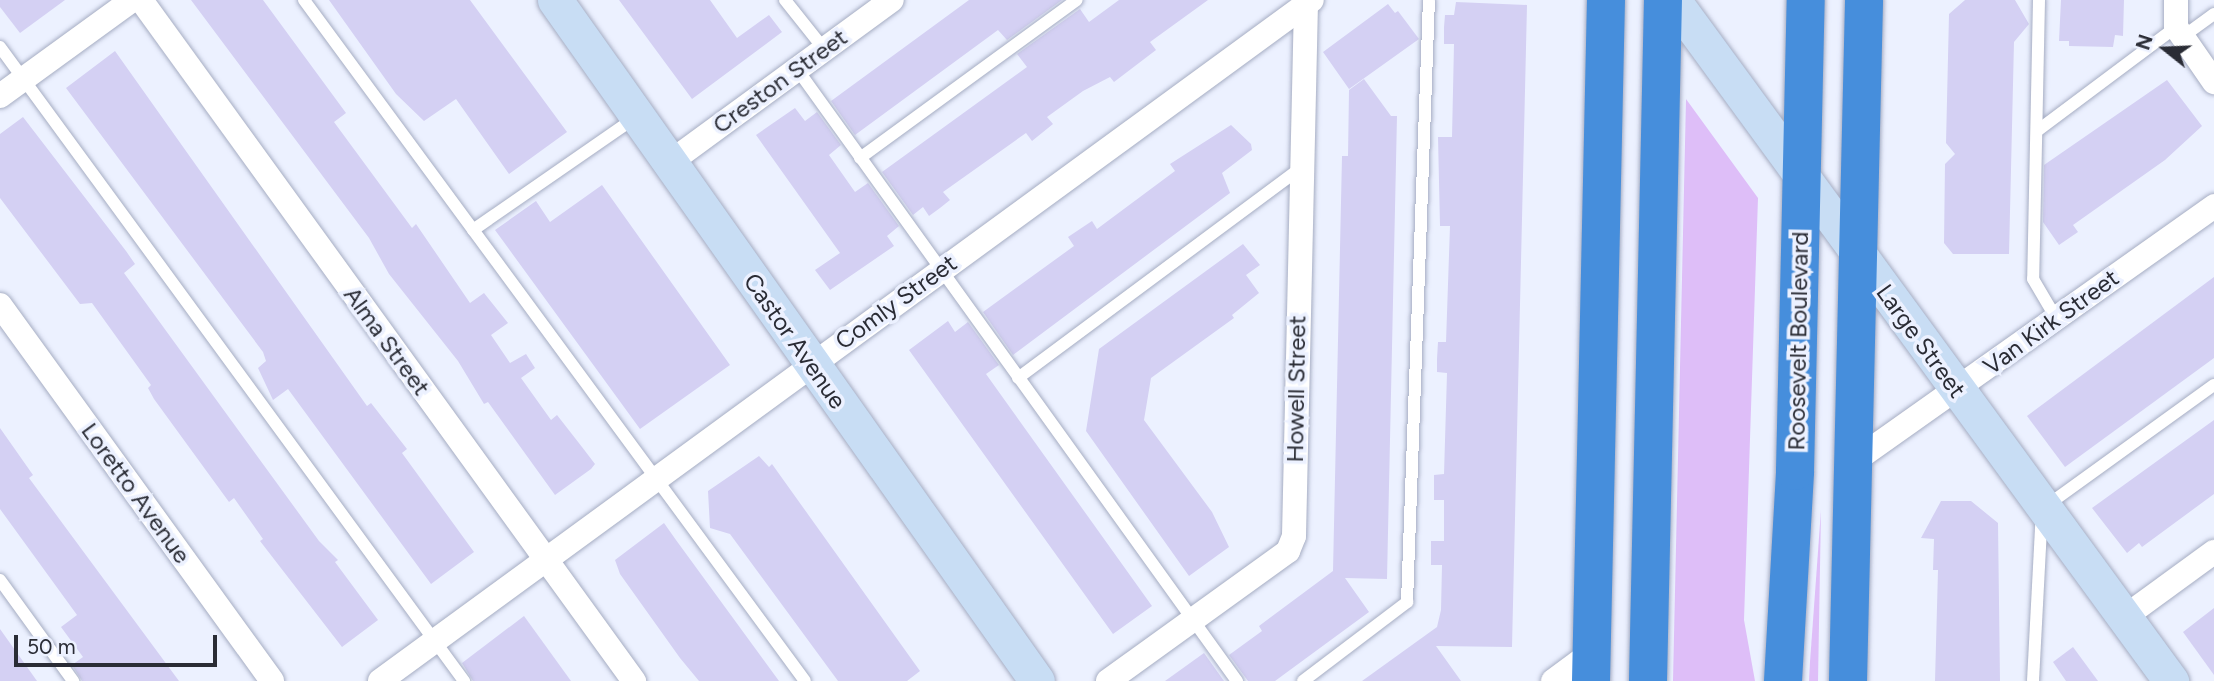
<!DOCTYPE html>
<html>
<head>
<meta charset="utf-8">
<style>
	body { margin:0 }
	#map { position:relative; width:2214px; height:681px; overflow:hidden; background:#ecf1ff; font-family:Figtree,sans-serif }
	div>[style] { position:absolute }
	.green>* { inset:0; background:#debef8 }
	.building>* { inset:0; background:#d4d0f3 }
	.roads { filter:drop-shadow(0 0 2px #a6adc3) drop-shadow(0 0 2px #a6adc3) }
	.lane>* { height:12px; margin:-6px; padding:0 6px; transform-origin:6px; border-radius:6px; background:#fff }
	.street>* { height:24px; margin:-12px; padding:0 12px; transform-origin:12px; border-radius:12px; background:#fff }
	.secondary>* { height:35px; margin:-17.5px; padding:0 17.5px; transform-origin:17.5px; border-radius:17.5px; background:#c8ddf4 }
	.highway>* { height:38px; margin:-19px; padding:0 19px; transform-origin:19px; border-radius:19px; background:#468edc }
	span { translate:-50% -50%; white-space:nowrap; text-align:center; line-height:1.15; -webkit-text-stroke:7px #ecf1ff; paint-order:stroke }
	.street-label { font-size:24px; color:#2a2c35 }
	.north { position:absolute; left:2130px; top:14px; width:70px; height:70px; -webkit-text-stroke:5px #ecf1ff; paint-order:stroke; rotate:288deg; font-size:19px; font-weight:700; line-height:28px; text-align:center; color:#2a2c35 }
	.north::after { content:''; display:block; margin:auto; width:24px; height:32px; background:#2a2c35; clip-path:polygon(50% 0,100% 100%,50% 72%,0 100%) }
	.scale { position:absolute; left:14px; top:635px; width:203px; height:32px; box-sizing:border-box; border:4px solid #2a2c35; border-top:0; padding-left:9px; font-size:21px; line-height:24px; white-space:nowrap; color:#2a2c35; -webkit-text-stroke:5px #ecf1ff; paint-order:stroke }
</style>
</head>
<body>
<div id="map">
	<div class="green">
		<div style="clip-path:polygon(1686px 99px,1758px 198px,1744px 620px,1755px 681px,1673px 681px)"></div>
		<div style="clip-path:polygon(1821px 510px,1818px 681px,1809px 681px,1810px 662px)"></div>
	</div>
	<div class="building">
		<div style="clip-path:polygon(0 0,65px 0,20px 33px,0 7px)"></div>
		<div style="clip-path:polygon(191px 0,263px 0,346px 113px,334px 122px,412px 228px,416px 224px,470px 303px,484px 293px,508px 323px,491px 335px,510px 363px,526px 354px,535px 368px,521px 378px,551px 420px,557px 415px,582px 447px,595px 464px,591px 469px,555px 495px,488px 402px,484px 404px,458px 361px,389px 274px,369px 238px)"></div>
		<div style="clip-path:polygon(329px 0,470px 0,567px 132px,509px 174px,456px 99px,424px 121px,396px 94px)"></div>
		<div style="clip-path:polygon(619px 0,710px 0,737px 38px,769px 15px,782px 32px,692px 99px)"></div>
		<div style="clip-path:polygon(969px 0,1062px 0,1007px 40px,998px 30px,855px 135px,831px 101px)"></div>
		<div style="clip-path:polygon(1119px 0,1208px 0,1150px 42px,1156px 50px,1114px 82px,1110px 77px,1083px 91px,1047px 117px,1053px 124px,1032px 141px,1026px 133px,943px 192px,950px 200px,940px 208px,929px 216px,923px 207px,913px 215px,882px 172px,1027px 67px,1017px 54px,1080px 9px,1089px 22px)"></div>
		<div style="clip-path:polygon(1965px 0,2015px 0,2029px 24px,2014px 42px,2009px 254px,1953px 254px,1944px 243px,1945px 164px,1955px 154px,1946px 143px,1949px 14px)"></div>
		<div style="clip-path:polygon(2061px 0,2124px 0,2123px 36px,2115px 35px,2113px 47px,2069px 46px,2069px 41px,2059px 41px)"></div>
		<div style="clip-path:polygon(1456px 2px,1527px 5px,1512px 647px,1436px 646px,1461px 681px,1362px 681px,1437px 627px,1441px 610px,1442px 565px,1431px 565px,1431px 541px,1444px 541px,1444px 500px,1434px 500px,1434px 475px,1444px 474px,1447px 373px,1437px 372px,1437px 359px,1438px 342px,1446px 342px,1450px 226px,1440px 226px,1438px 137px,1452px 137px,1454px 44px,1444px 44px,1444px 27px,1445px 15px,1454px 15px)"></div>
		<div style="clip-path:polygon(1388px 4px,1395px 13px,1398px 11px,1419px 39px,1349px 89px,1323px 52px)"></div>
		<div style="clip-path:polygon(115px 51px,367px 406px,371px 403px,407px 449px,402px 453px,474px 552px,431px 584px,288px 389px,273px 400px,258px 368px,266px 361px,263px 352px,66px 88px)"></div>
		<div style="clip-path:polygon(1364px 79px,1391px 116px,1397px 116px,1387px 579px,1345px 578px,1369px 612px,1275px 681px,1248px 681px,1229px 655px,1262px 631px,1259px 626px,1333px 571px,1342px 156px,1348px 156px,1349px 90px)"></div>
		<div style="clip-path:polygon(2167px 80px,2202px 126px,2165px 160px,2073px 225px,2078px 232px,2059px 245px,2043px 222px,2044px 165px)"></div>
		<div style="clip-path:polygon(795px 108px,805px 121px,817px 112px,841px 145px,829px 155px,855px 192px,868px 183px,899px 226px,887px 236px,894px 246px,830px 290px,815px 270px,840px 253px,756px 135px)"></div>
		<div style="clip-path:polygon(23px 117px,126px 251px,135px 264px,124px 273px,319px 541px,338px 560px,335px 562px,378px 620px,342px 647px,260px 541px,263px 539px,234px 498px,229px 502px,154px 399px,148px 388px,151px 385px,92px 303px,80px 304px,0 198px,0 134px)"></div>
		<div style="clip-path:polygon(1231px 125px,1251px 144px,1252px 150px,1222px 173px,1230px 193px,1013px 355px,983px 312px,1074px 246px,1068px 237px,1092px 221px,1097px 229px,1175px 171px,1170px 164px)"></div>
		<div style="clip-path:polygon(602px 185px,730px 365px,640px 429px,495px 230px,536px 201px,550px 222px)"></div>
		<div style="clip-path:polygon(1243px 244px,1260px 265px,1246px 275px,1259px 293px,1232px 315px,1234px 318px,1151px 378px,1144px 420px,1212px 512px,1229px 547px,1189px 576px,1086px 431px,1099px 349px)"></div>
		<div style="clip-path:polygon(2214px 277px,2214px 358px,2065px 467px,2027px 416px)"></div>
		<div style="clip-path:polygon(948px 321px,955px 332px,968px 322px,999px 365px,986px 374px,1152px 606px,1113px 634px,909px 350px)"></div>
		<div style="clip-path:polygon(2214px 420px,2214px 494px,2142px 547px,2139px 543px,2127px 553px,2092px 508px)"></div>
		<div style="clip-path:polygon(0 428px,33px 475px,29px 478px,179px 681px,82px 681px,72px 665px,83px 657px,61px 627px,77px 615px,0 509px)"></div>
		<div style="clip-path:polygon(759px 456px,769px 467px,772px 464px,920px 671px,907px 681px,838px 681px,730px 534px,710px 528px,708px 491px)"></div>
		<div style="clip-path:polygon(1941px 501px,1971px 501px,1998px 523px,2000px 681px,1935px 681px,1938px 570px,1933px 570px,1934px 539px,1921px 538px)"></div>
		<div style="clip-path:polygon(664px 523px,676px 540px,779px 681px,699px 681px,680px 658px,620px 574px,615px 560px)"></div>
		<div style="clip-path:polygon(2214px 608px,2214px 675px,2183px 632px)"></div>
		<div style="clip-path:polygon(524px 616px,571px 681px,473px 681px,462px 663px)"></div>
		<div style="clip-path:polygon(0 629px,37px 681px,0 681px)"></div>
		<div style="clip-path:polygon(2073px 647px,2098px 681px,2066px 681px,2053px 662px)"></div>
		<div style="clip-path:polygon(1204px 653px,1224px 681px,1165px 681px)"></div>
	</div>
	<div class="roads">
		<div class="lane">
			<div style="left:304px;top:0;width:845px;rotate:53.66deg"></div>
			<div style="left:785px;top:0;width:63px;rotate:51.5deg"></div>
			<div style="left:2039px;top:0;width:279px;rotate:91.2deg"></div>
			<div style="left:2033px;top:279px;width:45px;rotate:59.5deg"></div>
			<div style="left:2181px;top:38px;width:41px;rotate:-36deg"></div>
			<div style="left:0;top:47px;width:786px;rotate:53.8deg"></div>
			<div style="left:797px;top:69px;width:754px;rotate:54.29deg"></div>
			<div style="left:2037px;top:131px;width:174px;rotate:-36.8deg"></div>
			<div style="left:860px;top:158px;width:268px;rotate:-36.1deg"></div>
			<div style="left:473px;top:230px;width:198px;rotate:-34.7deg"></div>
			<div style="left:1018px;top:378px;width:352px;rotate:-36.6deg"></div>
			<div style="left:0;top:580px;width:125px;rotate:54.1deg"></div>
			<div style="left:1303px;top:681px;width:131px;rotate:-37.2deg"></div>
			<div style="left:1407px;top:602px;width:602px;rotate:-87.91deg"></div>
			<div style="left:2033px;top:681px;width:172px;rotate:-87deg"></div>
			<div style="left:2042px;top:509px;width:212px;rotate:-35.8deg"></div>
		</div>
		<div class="street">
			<div style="left:141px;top:0;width:841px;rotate:54.1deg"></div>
			<div style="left:2176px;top:0;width:27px;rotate:90deg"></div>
			<div style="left:2176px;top:27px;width:67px;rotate:55.4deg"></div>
			<div style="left:0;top:96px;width:163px;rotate:-36deg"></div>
			<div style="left:669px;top:163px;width:276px;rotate:-36.2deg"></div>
			<div style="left:0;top:305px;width:464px;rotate:54.1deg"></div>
			<div style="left:1853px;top:462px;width:443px;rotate:-35.3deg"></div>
			<div style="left:2122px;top:619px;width:114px;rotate:-36.1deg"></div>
			<div style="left:380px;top:681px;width:1154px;rotate:-36.16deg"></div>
			<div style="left:1108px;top:681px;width:222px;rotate:-35.8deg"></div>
			<div style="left:1288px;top:551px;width:16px;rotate:-68deg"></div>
			<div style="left:1294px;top:536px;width:531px;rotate:-88.71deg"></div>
			<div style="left:1553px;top:681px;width:47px;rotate:-36.4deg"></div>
		</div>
		<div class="secondary">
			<div style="left:555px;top:0;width:834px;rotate:54.71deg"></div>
			<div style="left:1673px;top:0;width:844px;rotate:53.82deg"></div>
		</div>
		<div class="highway">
			<div style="left:1591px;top:681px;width:681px;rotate:-88.74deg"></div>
			<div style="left:1648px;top:681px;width:681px;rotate:-88.74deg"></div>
			<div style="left:1783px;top:681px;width:210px;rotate:-86.7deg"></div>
			<div style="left:1795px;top:471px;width:471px;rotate:-88.7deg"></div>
			<div style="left:1848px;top:681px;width:681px;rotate:-88.65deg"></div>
		</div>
	</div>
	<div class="street-label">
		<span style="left:780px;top:81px;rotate:-36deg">Creston Street</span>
		<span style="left:896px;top:302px;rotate:-36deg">Comly Street</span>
		<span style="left:2051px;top:322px;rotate:-36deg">Van Kirk Street</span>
		<span style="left:387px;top:341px;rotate:54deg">Alma Street</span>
		<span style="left:795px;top:341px;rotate:55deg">Castor Avenue</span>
		<span style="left:1798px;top:341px;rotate:-89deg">Roosevelt Boulevard</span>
		<span style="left:1921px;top:341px;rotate:54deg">Large Street</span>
		<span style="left:1296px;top:389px;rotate:-89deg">Howell Street</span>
		<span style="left:136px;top:493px;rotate:54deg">Loretto Avenue</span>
	</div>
	<div class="north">N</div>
	<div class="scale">50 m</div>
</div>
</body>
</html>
